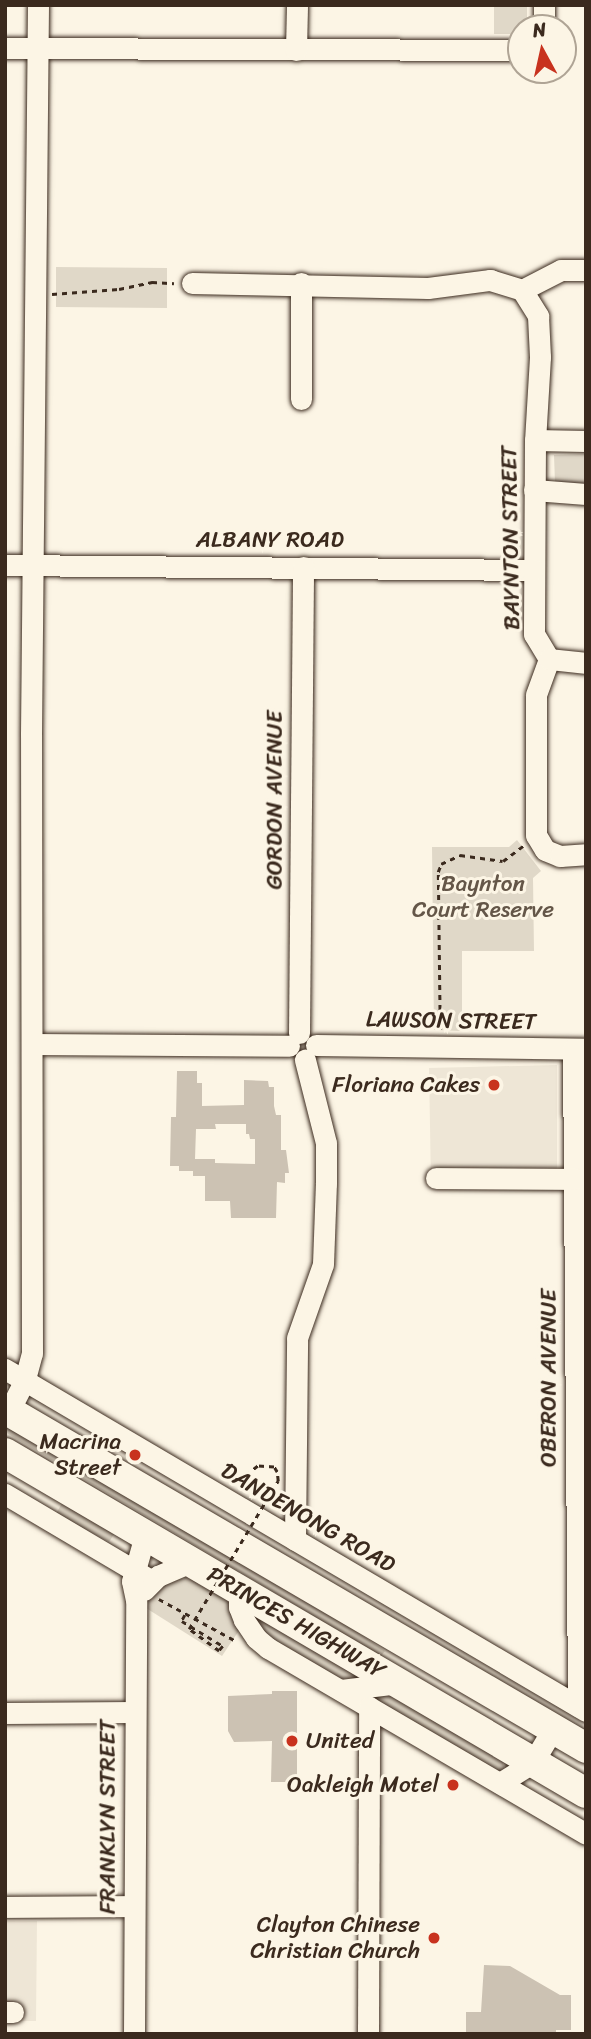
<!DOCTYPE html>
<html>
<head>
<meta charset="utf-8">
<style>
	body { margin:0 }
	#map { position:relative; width:591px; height:2039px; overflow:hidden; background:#fcf5e5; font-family:Sriracha,sans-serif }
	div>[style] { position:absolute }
	.built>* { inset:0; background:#eee6d6 }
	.green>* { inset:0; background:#e0d8c8 }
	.building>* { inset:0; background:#ccc2b3 }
	.path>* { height:2.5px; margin-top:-1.25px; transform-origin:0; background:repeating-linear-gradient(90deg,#3b2a1e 0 5px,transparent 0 10px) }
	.roads { filter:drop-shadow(0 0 2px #3b2a1e) drop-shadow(0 0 2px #3b2a1e) }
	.minor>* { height:21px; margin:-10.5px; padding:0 10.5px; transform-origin:10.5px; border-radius:10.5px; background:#fcf5e5 }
	.highway>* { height:30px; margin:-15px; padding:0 15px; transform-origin:15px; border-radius:15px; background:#fcf5e5 }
	.path-bridge>* { height:2.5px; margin-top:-1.25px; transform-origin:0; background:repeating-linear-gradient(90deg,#3b2a1e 0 5px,transparent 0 10px) }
	.dots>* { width:19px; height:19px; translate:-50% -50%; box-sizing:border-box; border:4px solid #fcf5e5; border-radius:50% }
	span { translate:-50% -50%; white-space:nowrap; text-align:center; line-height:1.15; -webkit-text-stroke:6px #fcf5e5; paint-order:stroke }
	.street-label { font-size:23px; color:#3b2a1e }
	.park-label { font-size:23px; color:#645648 }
	.poi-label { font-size:23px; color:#3b2a1e }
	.right { translate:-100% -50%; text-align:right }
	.left { translate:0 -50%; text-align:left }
	.frame { position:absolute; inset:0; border:7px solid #3b2a1e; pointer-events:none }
	.north { position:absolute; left:507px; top:14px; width:70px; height:70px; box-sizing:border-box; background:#fcf5e5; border:2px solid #afa495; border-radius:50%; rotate:352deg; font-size:19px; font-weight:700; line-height:28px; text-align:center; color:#3b2a1e }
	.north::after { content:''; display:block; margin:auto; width:24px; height:32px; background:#c8321e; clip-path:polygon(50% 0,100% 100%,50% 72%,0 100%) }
</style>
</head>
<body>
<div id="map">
	<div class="built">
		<div style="clip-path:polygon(557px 1065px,557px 1185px,431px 1184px,429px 1068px)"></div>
		<div style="clip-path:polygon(5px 1921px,37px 1921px,36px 2021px,5px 2021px)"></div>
	</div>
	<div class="green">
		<div style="clip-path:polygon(494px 5px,527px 5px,527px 25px,521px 28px,518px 34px,494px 34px)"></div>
		<div style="clip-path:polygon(56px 267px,167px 268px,167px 308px,56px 307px)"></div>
		<div style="clip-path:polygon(586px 454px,586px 487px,555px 483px,554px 455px)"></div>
		<div style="clip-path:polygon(517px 840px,541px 871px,533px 878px,534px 951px,462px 951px,462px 1031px,434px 1030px,432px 847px,509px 847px)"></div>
		<div style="clip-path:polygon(5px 1422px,325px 1610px,385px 1651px,381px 1656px,5px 1432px)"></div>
		<div style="clip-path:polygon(62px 1503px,114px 1534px,109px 1542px,56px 1514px)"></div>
		<div style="clip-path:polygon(186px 1578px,202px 1583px,226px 1599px,240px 1629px,222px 1656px,146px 1608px,155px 1588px,169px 1581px)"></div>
		<div style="clip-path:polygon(252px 1614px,355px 1671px,355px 1678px,339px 1679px,261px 1633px)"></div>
		<div style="clip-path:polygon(361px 1692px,386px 1692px,502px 1759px,505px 1771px,497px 1771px)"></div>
	</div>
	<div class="building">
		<div style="clip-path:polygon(evenodd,177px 1071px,197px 1071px,197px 1083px,202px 1083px,202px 1106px,244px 1105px,244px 1080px,268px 1081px,269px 1087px,274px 1087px,274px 1106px,276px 1115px,281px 1115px,281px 1150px,286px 1150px,289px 1173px,285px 1173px,285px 1183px,277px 1182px,276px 1218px,231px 1218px,230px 1201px,205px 1201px,205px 1176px,193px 1176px,193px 1171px,179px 1171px,179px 1166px,170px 1166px,171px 1117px,176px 1117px,177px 1071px,215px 1124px,246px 1124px,246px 1134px,249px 1134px,250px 1139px,255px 1139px,255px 1164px,215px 1163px,215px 1159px,195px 1159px,196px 1129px,216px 1129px,215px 1124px)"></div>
		<div style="clip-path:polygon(272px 1691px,297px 1691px,297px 1782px,271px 1782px,272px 1741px,234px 1742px,228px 1731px,228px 1696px,272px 1694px)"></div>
		<div style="clip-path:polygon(484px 1965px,510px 1966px,560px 1995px,571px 1995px,571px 2030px,556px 2030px,556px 2034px,466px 2034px,466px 2012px,481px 2012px)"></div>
	</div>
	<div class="path">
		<div style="left:52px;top:294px;width:67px;rotate:-4.3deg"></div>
		<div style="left:119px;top:289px;width:34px;rotate:-12deg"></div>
		<div style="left:152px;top:282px;width:22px;rotate:3deg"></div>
		<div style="left:440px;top:1030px;width:158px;rotate:-90.7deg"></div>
		<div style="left:438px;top:872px;width:9px;rotate:-69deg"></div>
		<div style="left:441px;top:864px;width:21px;rotate:-25deg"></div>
		<div style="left:460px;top:855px;width:43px;rotate:7.9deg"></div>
		<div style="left:503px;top:861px;width:25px;rotate:-37deg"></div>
		<div style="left:159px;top:1599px;width:88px;rotate:28.6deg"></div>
		<div style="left:185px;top:1615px;width:7px;rotate:117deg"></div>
		<div style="left:182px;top:1621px;width:48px;rotate:31.4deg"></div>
		<div style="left:223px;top:1646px;width:6px;rotate:129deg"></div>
	</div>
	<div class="roads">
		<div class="minor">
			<div style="left:544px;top:5px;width:23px;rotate:90deg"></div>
			<div style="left:5px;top:48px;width:516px;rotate:0.22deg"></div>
			<div style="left:296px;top:50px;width:45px;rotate:-88.7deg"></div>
			<div style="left:192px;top:283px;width:236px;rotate:1.2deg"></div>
			<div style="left:428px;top:288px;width:63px;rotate:-7.4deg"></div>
			<div style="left:490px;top:280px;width:34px;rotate:17deg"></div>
			<div style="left:522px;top:290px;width:44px;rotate:-27.1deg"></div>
			<div style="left:561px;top:270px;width:25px"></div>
			<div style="left:301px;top:283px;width:116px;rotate:90deg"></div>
			<div style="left:522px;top:290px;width:31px;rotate:58deg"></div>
			<div style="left:538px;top:316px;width:41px;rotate:87.2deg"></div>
			<div style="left:540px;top:357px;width:83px;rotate:93.4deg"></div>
			<div style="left:535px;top:440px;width:194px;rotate:90.3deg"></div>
			<div style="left:534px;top:634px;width:29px;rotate:59deg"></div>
			<div style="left:549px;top:659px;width:38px;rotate:110deg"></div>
			<div style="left:536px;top:695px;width:140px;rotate:90deg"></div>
			<div style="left:536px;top:835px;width:17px;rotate:59deg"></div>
			<div style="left:545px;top:850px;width:16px;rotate:22deg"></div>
			<div style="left:560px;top:856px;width:26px;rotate:-4deg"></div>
			<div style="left:535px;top:440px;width:51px;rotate:1.1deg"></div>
			<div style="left:534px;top:490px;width:52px;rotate:4.4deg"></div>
			<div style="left:5px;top:565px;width:528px;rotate:0.54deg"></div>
			<div style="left:549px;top:659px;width:37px;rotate:6deg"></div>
			<div style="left:299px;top:1033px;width:466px;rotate:-89.5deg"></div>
			<div style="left:32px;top:1044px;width:257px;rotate:0.4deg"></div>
			<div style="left:316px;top:1045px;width:270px;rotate:0.8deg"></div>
			<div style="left:573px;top:1049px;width:657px;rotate:89.56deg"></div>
			<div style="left:436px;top:1178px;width:138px;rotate:0.4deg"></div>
			<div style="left:5px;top:1369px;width:674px;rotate:30.48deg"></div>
			<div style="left:9px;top:1411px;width:36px;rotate:-63deg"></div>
			<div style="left:25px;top:1379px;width:27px;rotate:-75deg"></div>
			<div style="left:32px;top:1353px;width:619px;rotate:-90.09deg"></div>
			<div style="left:31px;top:734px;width:729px;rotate:-89.45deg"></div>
			<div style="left:5px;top:1494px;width:171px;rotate:30.6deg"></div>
			<div style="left:295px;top:1540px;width:202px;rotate:-89.4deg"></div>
			<div style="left:297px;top:1338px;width:78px;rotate:-70.6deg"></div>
			<div style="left:323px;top:1264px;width:81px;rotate:-87.9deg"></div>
			<div style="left:326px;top:1183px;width:40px;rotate:-90deg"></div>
			<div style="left:326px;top:1143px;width:86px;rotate:-104.2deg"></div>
			<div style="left:239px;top:1589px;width:18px;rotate:90deg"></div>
			<div style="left:239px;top:1607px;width:14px;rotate:69deg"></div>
			<div style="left:244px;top:1620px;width:22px;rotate:56deg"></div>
			<div style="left:256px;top:1638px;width:16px;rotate:40deg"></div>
			<div style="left:268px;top:1648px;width:368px;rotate:30.3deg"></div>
			<div style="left:144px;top:1590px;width:20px;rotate:-45deg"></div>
			<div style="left:158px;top:1576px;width:36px;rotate:-23deg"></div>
			<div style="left:341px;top:1690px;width:58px;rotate:-6.9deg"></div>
			<div style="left:5px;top:1713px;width:129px;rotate:-0.4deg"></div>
			<div style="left:500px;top:1783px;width:39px;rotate:-32deg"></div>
			<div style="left:533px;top:1762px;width:39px;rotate:-59deg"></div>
			<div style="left:5px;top:1907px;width:129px;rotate:-0.4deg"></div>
			<div style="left:5px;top:2012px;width:8px"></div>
			<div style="left:134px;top:2034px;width:434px;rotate:-89.7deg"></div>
			<div style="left:136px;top:1600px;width:19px;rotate:-102deg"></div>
			<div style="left:132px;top:1581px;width:48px;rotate:-74.2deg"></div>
			<div style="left:368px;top:2034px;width:327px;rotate:-89.8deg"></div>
		</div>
		<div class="highway">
			<div style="left:5px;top:1409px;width:673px;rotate:30.26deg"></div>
			<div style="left:5px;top:1453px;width:673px;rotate:30.34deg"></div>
		</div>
	</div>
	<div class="path-bridge">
		<div style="left:219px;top:1651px;width:37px;rotate:-144deg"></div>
		<div style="left:189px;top:1629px;width:173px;rotate:-59deg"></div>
		<div style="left:278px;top:1481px;width:9px;rotate:-96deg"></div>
		<div style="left:277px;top:1472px;width:6px;rotate:-121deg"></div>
		<div style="left:274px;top:1467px;width:16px;rotate:-176deg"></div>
		<div style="left:258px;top:1466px;width:18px;rotate:142deg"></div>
		<div style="left:244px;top:1477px;width:10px;rotate:84deg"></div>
	</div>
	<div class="dots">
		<div style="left:494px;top:1085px;background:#c8321e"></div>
		<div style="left:135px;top:1455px;background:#c8321e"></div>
		<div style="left:292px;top:1741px;background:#c8321e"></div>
		<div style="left:453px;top:1785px;background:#c8321e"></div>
		<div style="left:434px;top:1938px;background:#c8321e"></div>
	</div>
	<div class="street-label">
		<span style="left:511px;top:538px;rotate:-91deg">BAYNTON STREET</span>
		<span style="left:270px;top:540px">ALBANY ROAD</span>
		<span style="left:275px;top:800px;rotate:-90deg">GORDON AVENUE</span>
		<span style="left:451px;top:1021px;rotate:1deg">LAWSON STREET</span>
		<span style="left:549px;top:1378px;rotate:-90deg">OBERON AVENUE</span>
		<span style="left:308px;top:1518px;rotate:30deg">DANDENONG ROAD</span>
		<span style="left:296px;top:1623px;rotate:30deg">PRINCES HIGHWAY</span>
		<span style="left:108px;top:1817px;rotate:-90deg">FRANKLYN STREET</span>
	</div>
	<div class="park-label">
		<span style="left:483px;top:897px">Baynton<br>Court Reserve</span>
	</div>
	<div class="poi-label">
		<span class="right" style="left:480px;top:1085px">Floriana Cakes</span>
		<span class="right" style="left:121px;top:1455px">Macrina<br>Street</span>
		<span class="left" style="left:306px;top:1741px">United</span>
		<span class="right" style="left:439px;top:1785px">Oakleigh Motel</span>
		<span class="right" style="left:420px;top:1938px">Clayton Chinese<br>Christian Church</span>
	</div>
	<div class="frame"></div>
	<div class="north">N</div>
</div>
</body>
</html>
